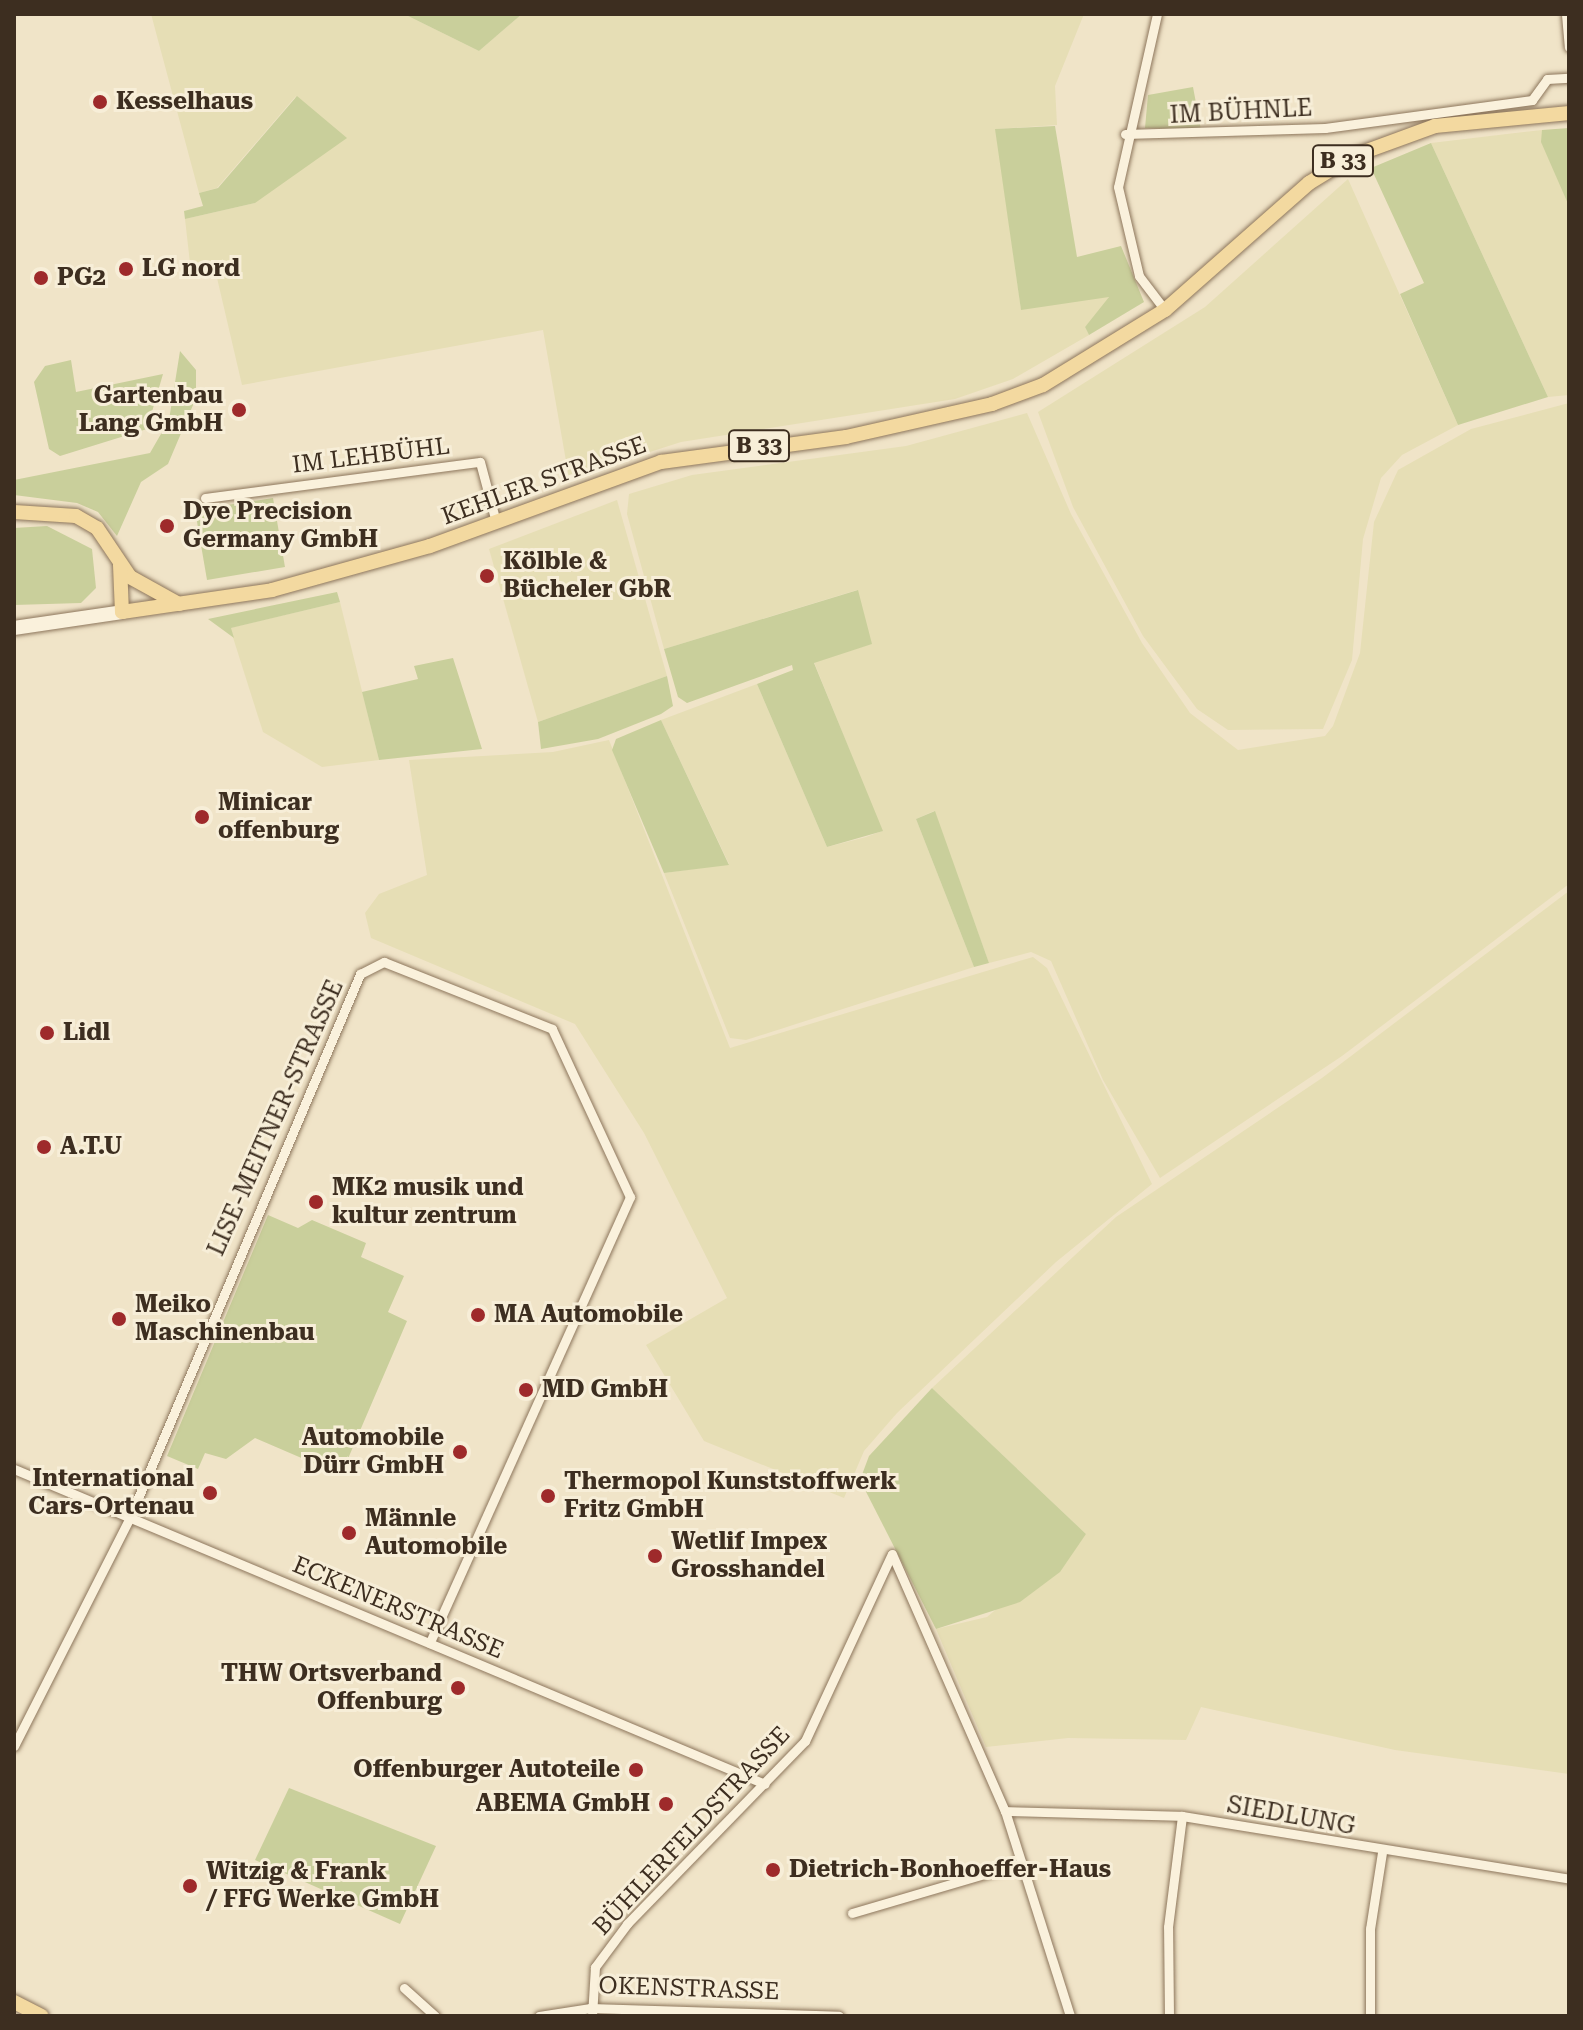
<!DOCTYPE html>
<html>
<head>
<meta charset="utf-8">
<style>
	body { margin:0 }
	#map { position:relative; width:1583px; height:2030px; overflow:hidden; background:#f0e4c8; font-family:"Roboto Serif",serif }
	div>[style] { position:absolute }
	.farmland>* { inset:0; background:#e6deb5 }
	.green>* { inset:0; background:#c9cf9b }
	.roads { filter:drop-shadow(0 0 2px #8d765c) drop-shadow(0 0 2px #8d765c) }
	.street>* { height:9px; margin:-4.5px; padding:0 4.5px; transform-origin:4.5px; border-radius:4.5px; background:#faf1dc }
	.secondary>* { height:14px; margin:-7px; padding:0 7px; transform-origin:7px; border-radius:7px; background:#faf1dc }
	.primary>* { height:14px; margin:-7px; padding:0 7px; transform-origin:7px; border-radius:7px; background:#f3d9a0 }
	.dots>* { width:22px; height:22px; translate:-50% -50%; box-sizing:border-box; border:4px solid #f7eed8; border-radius:50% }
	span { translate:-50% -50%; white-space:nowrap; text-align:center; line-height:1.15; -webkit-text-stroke:6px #f7eed8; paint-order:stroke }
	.shield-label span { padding:2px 6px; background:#f7eed8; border:2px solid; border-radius:6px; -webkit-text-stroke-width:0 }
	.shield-label { font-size:22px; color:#3d2e20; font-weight:700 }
	.poi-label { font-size:24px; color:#3d2e20; font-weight:700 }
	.left { translate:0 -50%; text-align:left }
	.right { translate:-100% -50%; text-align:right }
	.street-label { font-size:24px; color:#3d2e20 }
	.frame { position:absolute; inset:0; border:16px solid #3d2e20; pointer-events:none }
</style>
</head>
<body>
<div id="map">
	<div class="farmland">
		<div style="clip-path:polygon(151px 14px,404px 14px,479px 51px,522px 14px,1084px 14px,1055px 86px,1057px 125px,996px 129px,1021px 309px,1109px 296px,1107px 303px,1085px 327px,1089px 335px,1013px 379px,955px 399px,681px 442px,569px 478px,543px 330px,242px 385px,214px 265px,190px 263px,185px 219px,255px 203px,296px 96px,217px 188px,199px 193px)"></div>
		<div style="clip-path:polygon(1542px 130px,1569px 206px,1569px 395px,1548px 397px,1431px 143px)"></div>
		<div style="clip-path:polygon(1348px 179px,1458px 425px,1402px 455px,1381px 478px,1363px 539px,1352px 660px,1323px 729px,1228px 730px,1197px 709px,1143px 636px,1073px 507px,1038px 412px,1205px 307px)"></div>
		<div style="clip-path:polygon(1569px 403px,1569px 884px,1342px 1056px,1160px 1178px,1103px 1080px,1051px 961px,1031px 952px,989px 963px,934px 811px,916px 819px,974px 967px,746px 1040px,730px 1038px,664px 873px,729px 864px,661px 720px,757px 684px,827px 847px,866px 837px,882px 831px,814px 662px,871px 644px,857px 590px,664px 649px,627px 514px,629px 494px,692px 475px,906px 446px,1027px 413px,1071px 514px,1142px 643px,1190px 713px,1238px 750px,1325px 736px,1333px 726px,1360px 653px,1374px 522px,1398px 470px,1471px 429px)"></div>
		<div style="clip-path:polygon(617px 500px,667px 676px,538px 722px,489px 549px)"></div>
		<div style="clip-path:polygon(340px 602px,379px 760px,322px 767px,263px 732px,230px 628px)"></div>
		<div style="clip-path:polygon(609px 740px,730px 1048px,1033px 957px,1047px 968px,1152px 1184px,1056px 1262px,897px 1413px,864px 1451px,844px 1498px,704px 1441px,646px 1345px,727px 1298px,644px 1133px,575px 1024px,371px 938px,365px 913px,379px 894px,427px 875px,409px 760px,553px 752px)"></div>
		<div style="clip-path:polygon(1569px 891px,1569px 1774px,1395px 1750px,1201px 1707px,1186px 1740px,1068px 1738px,986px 1747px,936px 1629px,987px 1617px,1086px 1534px,932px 1388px,1116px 1217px,1322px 1078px)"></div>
	</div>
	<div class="green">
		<div style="clip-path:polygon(404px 14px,522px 14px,479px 51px)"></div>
		<div style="clip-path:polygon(1193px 87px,1201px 130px,1145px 128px,1148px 95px)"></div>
		<div style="clip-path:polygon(297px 96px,347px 138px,255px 203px,185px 219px,184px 211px,203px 206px,199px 193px,218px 188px)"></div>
		<div style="clip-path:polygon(1055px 126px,1077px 257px,1121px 246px,1144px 302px,1089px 335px,1085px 327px,1109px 297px,1021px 310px,995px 129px)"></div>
		<div style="clip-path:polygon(1569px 128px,1569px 206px,1541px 142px,1542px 130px)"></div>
		<div style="clip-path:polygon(1431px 143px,1548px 397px,1458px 425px,1400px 294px,1424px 283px,1371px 168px)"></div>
		<div style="clip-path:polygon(180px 351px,196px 370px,196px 398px,168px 464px,141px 482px,117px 536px,98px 512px,77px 503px,14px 495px,14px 480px,150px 453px,169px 420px)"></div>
		<div style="clip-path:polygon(71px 360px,76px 392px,163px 374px,147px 429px,60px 456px,49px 449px,34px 382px,45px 366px)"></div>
		<div style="clip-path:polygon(273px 498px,285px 567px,207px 580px,195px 510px)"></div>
		<div style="clip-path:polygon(47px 526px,92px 549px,96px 588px,81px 603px,14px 605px,14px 528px)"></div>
		<div style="clip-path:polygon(858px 590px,872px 644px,814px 663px,883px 831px,827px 847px,757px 684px,793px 670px,792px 665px,687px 703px,678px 697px,664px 649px)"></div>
		<div style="clip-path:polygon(337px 592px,340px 602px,231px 628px,234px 638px,208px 619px)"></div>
		<div style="clip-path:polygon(453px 658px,482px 749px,379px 760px,362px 692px,418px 679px,414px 666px)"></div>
		<div style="clip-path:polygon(667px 676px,673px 706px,661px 714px,598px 739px,541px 749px,538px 722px)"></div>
		<div style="clip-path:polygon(661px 720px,729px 865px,664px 873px,612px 750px,616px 739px)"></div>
		<div style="clip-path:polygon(935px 811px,989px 963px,974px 967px,916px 819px)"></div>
		<div style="clip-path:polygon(268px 1215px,298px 1228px,312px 1220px,366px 1243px,361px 1257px,404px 1276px,388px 1312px,407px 1321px,341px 1475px,255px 1438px,226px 1459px,205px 1453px,198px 1469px,167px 1456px)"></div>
		<div style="clip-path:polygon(932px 1388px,1086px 1534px,1060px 1572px,1020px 1602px,936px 1629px,860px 1480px,869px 1456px)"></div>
		<div style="clip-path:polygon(289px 1788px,436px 1846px,400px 1924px,255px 1860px)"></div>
	</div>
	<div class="roads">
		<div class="street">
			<div style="left:1157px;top:14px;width:177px;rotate:102.7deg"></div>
			<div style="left:1118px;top:187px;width:91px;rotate:76.7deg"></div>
			<div style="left:1139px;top:276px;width:43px;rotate:52.6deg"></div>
			<div style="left:1566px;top:14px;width:33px;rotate:85deg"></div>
			<div style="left:1125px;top:134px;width:200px;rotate:-1.7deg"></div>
			<div style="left:1325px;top:128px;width:209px;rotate:-7.7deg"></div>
			<div style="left:1532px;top:100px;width:26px;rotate:-54deg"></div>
			<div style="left:1547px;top:79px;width:22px;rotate:-3deg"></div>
			<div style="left:205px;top:498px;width:277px;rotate:-7.5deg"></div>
			<div style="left:480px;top:462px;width:62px;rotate:75.1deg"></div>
			<div style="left:14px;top:1469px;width:814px;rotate:22.76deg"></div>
			<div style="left:14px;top:1746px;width:257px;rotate:-63.1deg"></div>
			<div style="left:130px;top:1517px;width:590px;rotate:-67.04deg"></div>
			<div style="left:360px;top:974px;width:27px;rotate:-27deg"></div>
			<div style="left:384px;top:962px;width:181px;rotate:21.7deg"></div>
			<div style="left:552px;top:1029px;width:185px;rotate:65.1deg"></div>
			<div style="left:630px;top:1197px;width:489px;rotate:114.2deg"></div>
			<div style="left:1005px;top:1811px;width:177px;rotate:1.6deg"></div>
			<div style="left:1182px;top:1816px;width:392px;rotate:9.2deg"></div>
			<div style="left:852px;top:1913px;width:177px;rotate:-16.4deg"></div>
			<div style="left:404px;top:1988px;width:42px;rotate:42.1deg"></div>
			<div style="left:539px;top:2016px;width:52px;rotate:-8.9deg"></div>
			<div style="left:590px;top:2008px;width:249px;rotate:1.8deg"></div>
			<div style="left:592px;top:2016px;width:49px;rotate:-86.5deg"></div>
			<div style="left:595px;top:1967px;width:54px;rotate:-53.3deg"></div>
			<div style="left:627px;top:1924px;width:255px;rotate:-45.8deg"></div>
			<div style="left:805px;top:1741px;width:206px;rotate:-65.1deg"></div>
			<div style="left:892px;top:1554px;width:281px;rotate:66.3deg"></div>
			<div style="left:1005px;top:1811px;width:215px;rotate:72.4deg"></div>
			<div style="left:1169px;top:2016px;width:89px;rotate:-90.6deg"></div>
			<div style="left:1168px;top:1927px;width:112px;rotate:-82.8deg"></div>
			<div style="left:1370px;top:2016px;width:87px;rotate:-90deg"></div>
			<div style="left:1370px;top:1929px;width:78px;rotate:-81.1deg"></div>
		</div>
		<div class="secondary">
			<div style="left:14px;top:628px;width:109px;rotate:-8.4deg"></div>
		</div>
		<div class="primary">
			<div style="left:14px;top:512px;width:62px;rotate:3.7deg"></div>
			<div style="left:76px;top:516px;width:24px;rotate:30deg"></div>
			<div style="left:97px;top:528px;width:59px;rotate:56deg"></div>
			<div style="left:130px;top:577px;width:56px;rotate:28.9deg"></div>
			<div style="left:120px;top:565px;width:47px;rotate:87.6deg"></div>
			<div style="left:122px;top:612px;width:152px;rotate:-8.3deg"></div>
			<div style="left:272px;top:590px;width:164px;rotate:-15.6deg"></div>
			<div style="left:430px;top:546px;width:246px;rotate:-20deg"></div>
			<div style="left:661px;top:462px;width:187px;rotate:-7.7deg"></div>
			<div style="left:846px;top:437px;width:150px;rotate:-12.7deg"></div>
			<div style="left:992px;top:404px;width:54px;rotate:-20.4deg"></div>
			<div style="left:1043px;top:385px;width:143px;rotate:-31.6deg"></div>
			<div style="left:1165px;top:310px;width:192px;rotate:-41.4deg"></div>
			<div style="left:1309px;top:183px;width:52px;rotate:-31.5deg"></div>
			<div style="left:1353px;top:156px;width:87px;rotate:-20.1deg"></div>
			<div style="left:1435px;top:126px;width:135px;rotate:-5.5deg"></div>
			<div style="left:14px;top:2002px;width:31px;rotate:27deg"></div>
		</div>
	</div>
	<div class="dots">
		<div style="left:100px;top:102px;background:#9e2a2b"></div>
		<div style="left:126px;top:269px;background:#9e2a2b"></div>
		<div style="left:41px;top:278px;background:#9e2a2b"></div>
		<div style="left:239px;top:410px;background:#9e2a2b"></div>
		<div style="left:167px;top:526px;background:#9e2a2b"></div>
		<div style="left:487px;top:576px;background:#9e2a2b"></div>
		<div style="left:202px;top:817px;background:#9e2a2b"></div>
		<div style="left:47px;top:1033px;background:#9e2a2b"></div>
		<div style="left:44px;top:1147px;background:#9e2a2b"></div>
		<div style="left:316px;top:1202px;background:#9e2a2b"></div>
		<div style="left:478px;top:1315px;background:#9e2a2b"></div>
		<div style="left:119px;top:1319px;background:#9e2a2b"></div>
		<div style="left:526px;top:1390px;background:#9e2a2b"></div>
		<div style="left:460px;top:1452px;background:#9e2a2b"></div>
		<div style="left:210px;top:1493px;background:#9e2a2b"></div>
		<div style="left:548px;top:1496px;background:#9e2a2b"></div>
		<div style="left:349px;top:1533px;background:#9e2a2b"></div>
		<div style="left:655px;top:1556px;background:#9e2a2b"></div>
		<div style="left:458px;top:1688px;background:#9e2a2b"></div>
		<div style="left:636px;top:1770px;background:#9e2a2b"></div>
		<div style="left:666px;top:1804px;background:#9e2a2b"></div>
		<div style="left:773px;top:1870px;background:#9e2a2b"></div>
		<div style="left:190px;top:1886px;background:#9e2a2b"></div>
	</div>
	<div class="shield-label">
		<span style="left:1343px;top:161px">B 33</span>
		<span style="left:759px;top:446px">B 33</span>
	</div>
	<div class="poi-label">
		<span class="left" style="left:116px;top:102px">Kesselhaus</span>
		<span class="left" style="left:142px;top:269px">LG nord</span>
		<span class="left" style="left:57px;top:278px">PG2</span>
		<span class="right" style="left:223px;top:410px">Gartenbau<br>Lang GmbH</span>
		<span class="left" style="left:183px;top:526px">Dye Precision<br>Germany GmbH</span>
		<span class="left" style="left:503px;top:576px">Kölble &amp;<br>Bücheler GbR</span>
		<span class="left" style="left:218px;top:817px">Minicar<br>offenburg</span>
		<span class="left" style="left:63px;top:1033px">Lidl</span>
		<span class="left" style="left:60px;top:1147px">A.T.U</span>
		<span class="left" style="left:332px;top:1202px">MK2 musik und<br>kultur zentrum</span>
		<span class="left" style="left:135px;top:1319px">Meiko<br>Maschinenbau</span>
		<span class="left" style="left:494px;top:1315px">MA Automobile</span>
		<span class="left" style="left:542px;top:1390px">MD GmbH</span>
		<span class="right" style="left:444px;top:1452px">Automobile<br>Dürr GmbH</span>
		<span class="right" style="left:194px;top:1493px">International<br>Cars-Ortenau</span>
		<span class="left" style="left:564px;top:1496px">Thermopol Kunststoffwerk<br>Fritz GmbH</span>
		<span class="left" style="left:365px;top:1533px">Männle<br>Automobile</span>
		<span class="left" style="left:671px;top:1556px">Wetlif Impex<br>Grosshandel</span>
		<span class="right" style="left:442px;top:1688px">THW Ortsverband<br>Offenburg</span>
		<span class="right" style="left:620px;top:1770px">Offenburger Autoteile</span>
		<span class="right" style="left:650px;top:1804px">ABEMA GmbH</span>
		<span class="left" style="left:789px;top:1870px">Dietrich-Bonhoeffer-Haus</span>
		<span class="left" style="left:206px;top:1886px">Witzig &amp; Frank<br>/ FFG Werke GmbH</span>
	</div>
	<div class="street-label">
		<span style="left:1241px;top:112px;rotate:-3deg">IM BÜHNLE</span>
		<span style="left:371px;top:456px;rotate:-7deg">IM LEHBÜHL</span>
		<span style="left:544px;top:481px;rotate:-20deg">KEHLER STRASSE</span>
		<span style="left:276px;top:1118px;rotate:-66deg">LISE-MEITNER-STRASSE</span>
		<span style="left:398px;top:1608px;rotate:23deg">ECKENERSTRASSE</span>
		<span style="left:1291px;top:1816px;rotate:10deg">SIEDLUNG</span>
		<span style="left:692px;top:1831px;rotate:-47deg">BÜHLERFELDSTRASSE</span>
		<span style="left:689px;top:1989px;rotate:2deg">OKENSTRASSE</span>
	</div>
	<div class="frame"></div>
</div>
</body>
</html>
